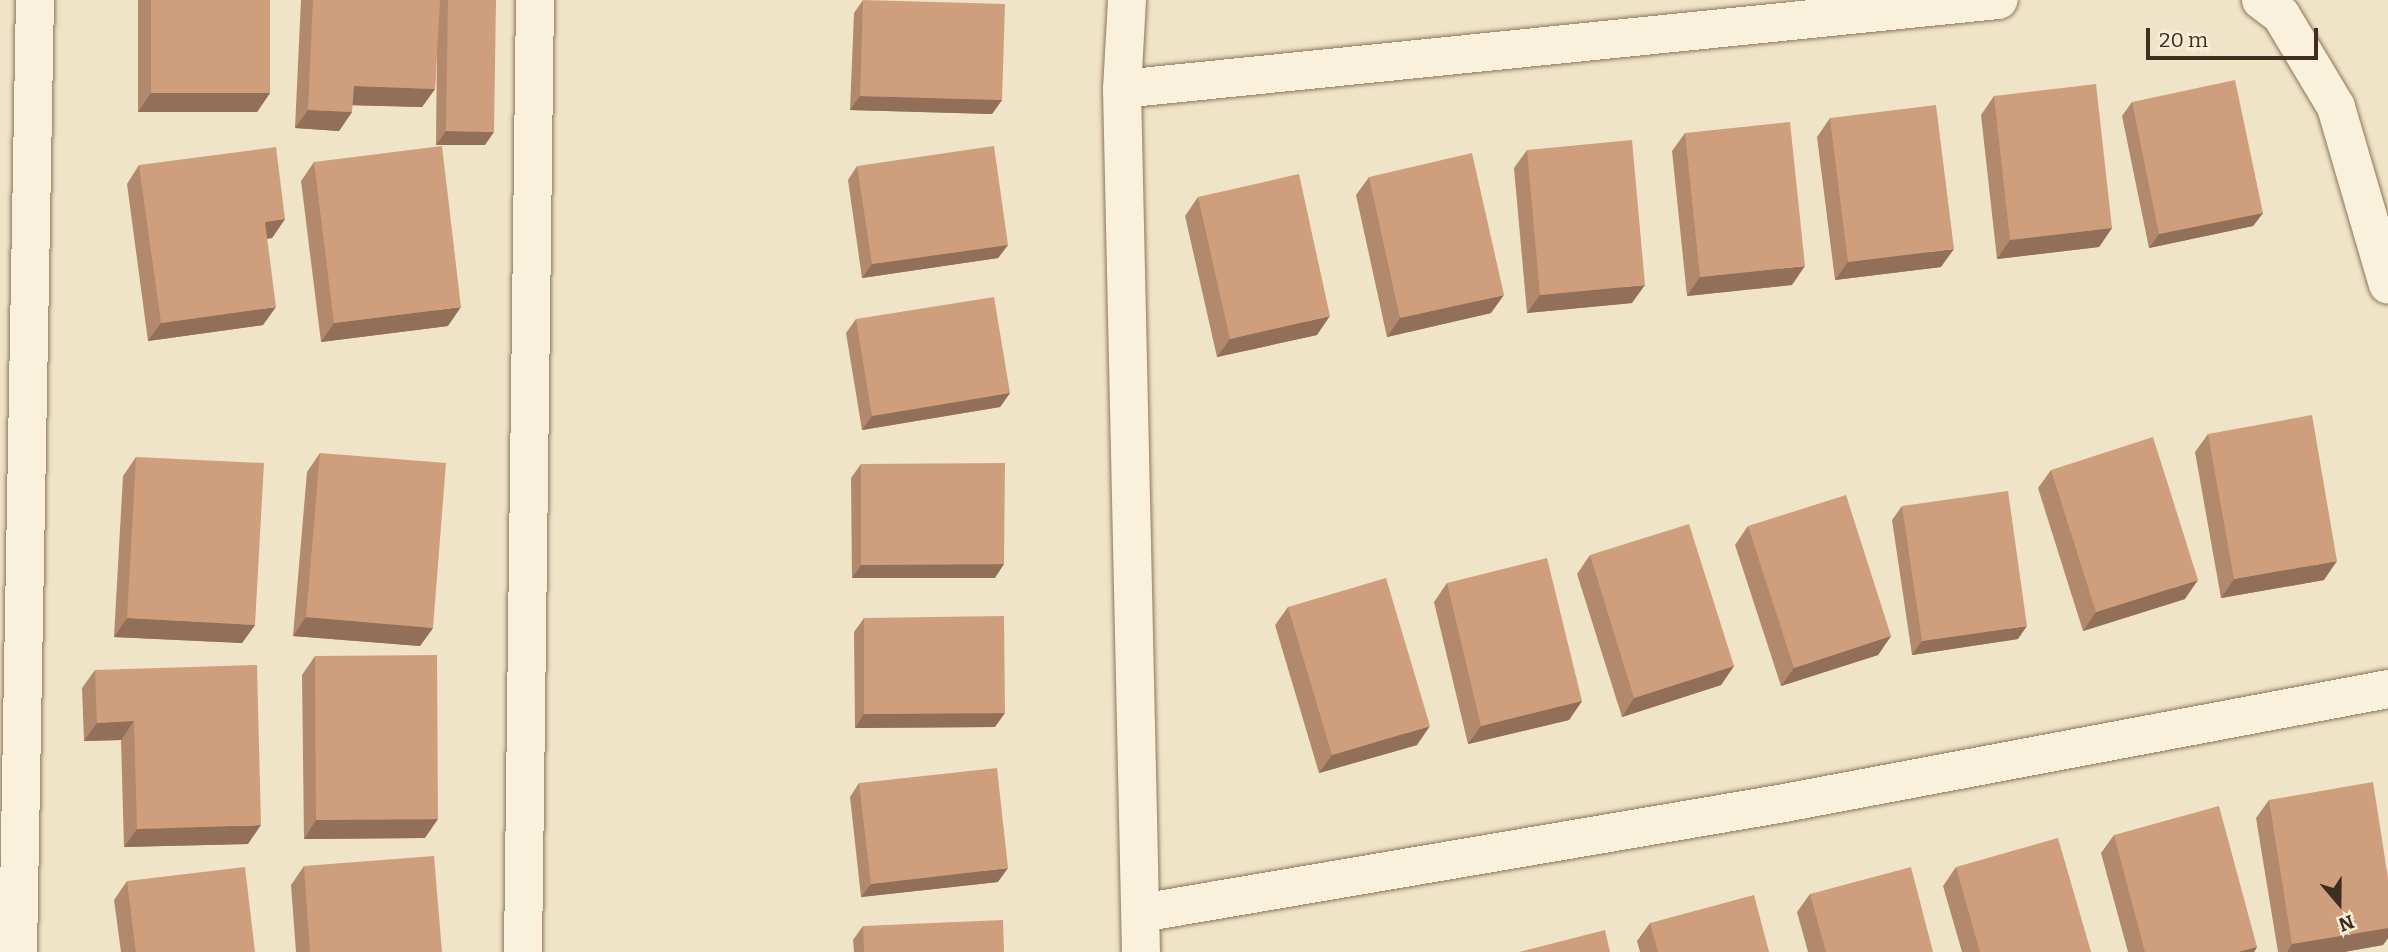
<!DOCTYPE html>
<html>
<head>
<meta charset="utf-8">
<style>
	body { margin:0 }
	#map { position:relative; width:2388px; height:952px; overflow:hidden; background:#f0e4c8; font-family:Bitter,serif }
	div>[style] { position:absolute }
	.roads { filter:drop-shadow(0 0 2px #8d765c) drop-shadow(0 0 2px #8d765c) }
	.minor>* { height:38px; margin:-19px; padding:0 19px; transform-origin:19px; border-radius:19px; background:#faf1dc }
	.wall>* { inset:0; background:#b2896c }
	.shaded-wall>* { inset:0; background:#916f58 }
	.building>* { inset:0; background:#cf9f7d }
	span { translate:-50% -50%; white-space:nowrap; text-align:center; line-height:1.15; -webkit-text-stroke:6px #f7eed8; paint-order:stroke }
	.north { position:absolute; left:2304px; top:868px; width:70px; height:70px; -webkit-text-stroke:5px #f7eed8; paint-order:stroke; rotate:160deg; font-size:19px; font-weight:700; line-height:28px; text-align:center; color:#3d2e20 }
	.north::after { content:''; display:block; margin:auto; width:24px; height:32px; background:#3d2e20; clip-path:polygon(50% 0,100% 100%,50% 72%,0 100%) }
	.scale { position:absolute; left:2146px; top:28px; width:172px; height:32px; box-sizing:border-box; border:4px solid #3d2e20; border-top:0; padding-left:9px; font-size:21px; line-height:24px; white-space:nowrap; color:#3d2e20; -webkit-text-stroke:5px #f7eed8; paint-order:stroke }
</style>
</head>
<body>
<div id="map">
	<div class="roads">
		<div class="minor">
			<div style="left:1127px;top:0;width:89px;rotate:93.2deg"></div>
			<div style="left:1122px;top:89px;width:863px;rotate:88.74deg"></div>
			<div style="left:2261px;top:0;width:25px;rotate:37deg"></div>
			<div style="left:2281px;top:15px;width:107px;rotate:59.1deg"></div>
			<div style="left:2336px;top:107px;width:185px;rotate:73.7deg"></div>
			<div style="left:1122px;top:89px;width:881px;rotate:-5.8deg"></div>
			<div style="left:1141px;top:913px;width:647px;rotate:-9.7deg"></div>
			<div style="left:1779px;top:804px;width:620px;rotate:-10.69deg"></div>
			<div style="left:18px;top:952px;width:952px;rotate:-88.98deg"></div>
			<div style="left:523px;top:952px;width:952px;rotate:-89.28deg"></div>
		</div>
	</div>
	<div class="wall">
		<div style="clip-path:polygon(138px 0,270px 0,270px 93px,257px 112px,138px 112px)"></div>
		<div style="clip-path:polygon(301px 0,496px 0,485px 145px,436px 145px,437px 44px,435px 89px,422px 107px,352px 105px,352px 112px,339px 131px,295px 128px)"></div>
		<div style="clip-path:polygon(863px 0,1002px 100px,992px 114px,850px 110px,854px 13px)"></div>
		<div style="clip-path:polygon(1994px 96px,2112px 228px,2099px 247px,1997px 259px,1981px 115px)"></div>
		<div style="clip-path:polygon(2132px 102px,2263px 213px,2253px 226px,2149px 248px,2122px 116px)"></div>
		<div style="clip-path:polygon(1830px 118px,1941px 267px,1835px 280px,1817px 137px)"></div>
		<div style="clip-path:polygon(1685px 133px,1792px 285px,1687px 296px,1672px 151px)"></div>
		<div style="clip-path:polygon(1527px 150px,1632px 303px,1527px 313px,1514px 168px)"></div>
		<div style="clip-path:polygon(314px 162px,448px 326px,321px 342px,301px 181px)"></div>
		<div style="clip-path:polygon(139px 165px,285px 219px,272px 238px,267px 239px,263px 325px,148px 341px,127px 184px)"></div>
		<div style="clip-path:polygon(857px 166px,1008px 245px,998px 258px,862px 278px,848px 180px)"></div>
		<div style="clip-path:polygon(1369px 177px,1491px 313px,1387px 337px,1356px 195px)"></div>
		<div style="clip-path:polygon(1198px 197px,1317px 335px,1217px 357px,1185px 216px)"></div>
		<div style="clip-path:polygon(856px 319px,1010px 393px,1000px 407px,862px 430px,846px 333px)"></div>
		<div style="clip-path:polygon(2208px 434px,2324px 580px,2221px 598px,2195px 452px)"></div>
		<div style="clip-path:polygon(320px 453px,433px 628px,420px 646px,293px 636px,307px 472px)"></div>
		<div style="clip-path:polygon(136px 457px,255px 625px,242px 643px,114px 637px,123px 476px)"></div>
		<div style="clip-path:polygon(861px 464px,995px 578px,852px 578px,851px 478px)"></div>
		<div style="clip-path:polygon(2051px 470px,2185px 599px,2083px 631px,2038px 488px)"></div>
		<div style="clip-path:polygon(1902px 506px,2018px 639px,1912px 655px,1892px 520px)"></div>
		<div style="clip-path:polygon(1748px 526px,1891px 636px,1878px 655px,1781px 686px,1735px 545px)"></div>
		<div style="clip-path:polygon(1590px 555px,1734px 666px,1721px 685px,1622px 717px,1577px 574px)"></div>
		<div style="clip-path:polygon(1447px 583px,1582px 701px,1569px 720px,1468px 744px,1434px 602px)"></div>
		<div style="clip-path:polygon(1288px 607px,1417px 745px,1319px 773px,1275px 625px)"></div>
		<div style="clip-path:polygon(864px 618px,995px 727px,855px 728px,854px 632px)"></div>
		<div style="clip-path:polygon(315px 656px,425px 838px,304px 839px,302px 675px)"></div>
		<div style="clip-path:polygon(95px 670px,248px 844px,124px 847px,121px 740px,84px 741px,82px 688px)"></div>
		<div style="clip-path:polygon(859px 783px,998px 882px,861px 897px,850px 797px)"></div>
		<div style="clip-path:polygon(2269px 800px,2388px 878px,2388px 938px,2383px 945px,2344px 952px,2278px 952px,2256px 818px)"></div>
		<div style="clip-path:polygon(2114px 835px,2257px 947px,2254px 952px,2128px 952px,2101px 853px)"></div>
		<div style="clip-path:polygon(304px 866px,442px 952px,296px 952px,291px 885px)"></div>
		<div style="clip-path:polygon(1956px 867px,2091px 952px,1962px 952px,1943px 886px)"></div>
		<div style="clip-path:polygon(127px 881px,255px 952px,121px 952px,114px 900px)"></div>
		<div style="clip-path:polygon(1810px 894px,1933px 952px,1808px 952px,1797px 912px)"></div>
		<div style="clip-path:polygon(1650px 923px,1769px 952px,1640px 952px,1637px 941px)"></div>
		<div style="clip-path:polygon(863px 926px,1004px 952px,854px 952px,853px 940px)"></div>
	</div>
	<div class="shaded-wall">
		<div style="clip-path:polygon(354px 86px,435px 89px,422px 107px,341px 105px)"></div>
		<div style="clip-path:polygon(151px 93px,270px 93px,257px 112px,138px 112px)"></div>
		<div style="clip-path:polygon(860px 96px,1002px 100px,992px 114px,850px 110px)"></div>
		<div style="clip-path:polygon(308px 110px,352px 112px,339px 131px,295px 128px)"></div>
		<div style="clip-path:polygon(446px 131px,494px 132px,485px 145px,436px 145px)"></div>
		<div style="clip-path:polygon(2263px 213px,2253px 226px,2149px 248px,2159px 234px)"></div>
		<div style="clip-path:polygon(285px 219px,272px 238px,252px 240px,265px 222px)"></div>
		<div style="clip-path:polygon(2112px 228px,2099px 247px,1997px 259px,2010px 240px)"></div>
		<div style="clip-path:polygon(1008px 245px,998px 258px,862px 278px,872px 264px)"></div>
		<div style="clip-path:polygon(1954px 249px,1941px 267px,1835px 280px,1848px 262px)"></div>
		<div style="clip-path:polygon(1805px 266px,1792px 285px,1687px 296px,1700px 277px)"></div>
		<div style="clip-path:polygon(1645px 285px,1632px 303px,1527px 313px,1540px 295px)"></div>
		<div style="clip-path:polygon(1504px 295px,1491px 313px,1387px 337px,1400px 318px)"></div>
		<div style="clip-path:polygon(276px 307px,263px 325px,148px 341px,161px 323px)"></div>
		<div style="clip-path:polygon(461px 307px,448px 326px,321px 342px,334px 323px)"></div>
		<div style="clip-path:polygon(1330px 316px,1317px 335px,1217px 357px,1230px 339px)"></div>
		<div style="clip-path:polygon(1010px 393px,1000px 407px,862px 430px,872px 416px)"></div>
		<div style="clip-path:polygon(2337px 561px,2324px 580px,2221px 598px,2234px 579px)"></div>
		<div style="clip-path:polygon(1004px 564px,995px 578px,852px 578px,861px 565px)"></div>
		<div style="clip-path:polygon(2198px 580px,2185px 599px,2083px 631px,2096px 612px)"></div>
		<div style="clip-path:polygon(306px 617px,433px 628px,420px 646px,293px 636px)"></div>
		<div style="clip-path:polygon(127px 618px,255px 625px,242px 643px,114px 637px)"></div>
		<div style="clip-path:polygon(2027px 626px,2018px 639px,1912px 655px,1922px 641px)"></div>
		<div style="clip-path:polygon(1891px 636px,1878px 655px,1781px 686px,1794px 668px)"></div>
		<div style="clip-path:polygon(1734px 666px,1721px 685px,1622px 717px,1634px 698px)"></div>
		<div style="clip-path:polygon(1582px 701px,1569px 720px,1468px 744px,1481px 726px)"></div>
		<div style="clip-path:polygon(1005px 713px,995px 727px,855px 728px,864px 714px)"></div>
		<div style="clip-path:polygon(134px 721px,121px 740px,84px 741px,97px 723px)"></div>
		<div style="clip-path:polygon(1430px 726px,1417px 745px,1319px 773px,1332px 755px)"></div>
		<div style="clip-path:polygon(438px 819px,425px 838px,304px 839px,316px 820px)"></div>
		<div style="clip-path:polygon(261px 825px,248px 844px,124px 847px,137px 829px)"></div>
		<div style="clip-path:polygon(1008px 868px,998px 882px,861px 897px,871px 884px)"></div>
		<div style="clip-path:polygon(2388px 928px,2388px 938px,2383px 945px,2344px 952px,2287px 952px,2292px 944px)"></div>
		<div style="clip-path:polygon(2257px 947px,2254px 952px,2238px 952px)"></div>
	</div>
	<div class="building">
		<div style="clip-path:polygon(151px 0,270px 0,270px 93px,151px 93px)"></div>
		<div style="clip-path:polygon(313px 0,440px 0,435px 89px,354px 86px,352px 112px,308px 110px)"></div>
		<div style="clip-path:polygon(448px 0,496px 0,494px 132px,446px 131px)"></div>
		<div style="clip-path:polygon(863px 0,1005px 4px,1002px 100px,860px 96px)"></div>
		<div style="clip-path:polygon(2235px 80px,2263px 213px,2159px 234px,2132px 102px)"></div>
		<div style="clip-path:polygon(2096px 84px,2112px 228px,2010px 240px,1994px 96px)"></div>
		<div style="clip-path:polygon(1936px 105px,1954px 249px,1848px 262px,1830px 118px)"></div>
		<div style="clip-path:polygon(1790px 122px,1805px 266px,1700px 277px,1685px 133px)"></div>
		<div style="clip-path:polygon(1632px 140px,1645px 285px,1540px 295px,1527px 150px)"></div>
		<div style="clip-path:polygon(442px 146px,461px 307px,334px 323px,314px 162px)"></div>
		<div style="clip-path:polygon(994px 146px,1008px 245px,872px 264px,857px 166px)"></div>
		<div style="clip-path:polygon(276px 147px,285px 219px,265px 222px,276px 307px,161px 323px,139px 165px)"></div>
		<div style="clip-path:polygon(1472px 153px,1504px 295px,1400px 318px,1369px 177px)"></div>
		<div style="clip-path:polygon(1299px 174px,1330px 316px,1230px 339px,1198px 197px)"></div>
		<div style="clip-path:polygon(994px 297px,1010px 393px,872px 416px,856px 319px)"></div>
		<div style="clip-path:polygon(2312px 415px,2337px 561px,2234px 579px,2208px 434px)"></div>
		<div style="clip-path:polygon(2153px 437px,2198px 580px,2096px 612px,2051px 470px)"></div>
		<div style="clip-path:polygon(320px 453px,446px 463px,433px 628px,306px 617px)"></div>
		<div style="clip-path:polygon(136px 457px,264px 463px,255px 625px,127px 618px)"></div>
		<div style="clip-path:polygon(1005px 463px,1004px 564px,861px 565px,861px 464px)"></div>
		<div style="clip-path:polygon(2008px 491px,2027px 626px,1922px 641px,1902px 506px)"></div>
		<div style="clip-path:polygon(1846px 495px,1891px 636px,1794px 668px,1748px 526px)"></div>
		<div style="clip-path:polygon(1689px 524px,1734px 666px,1634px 698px,1590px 555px)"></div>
		<div style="clip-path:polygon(1547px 558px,1582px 701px,1481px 726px,1447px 583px)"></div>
		<div style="clip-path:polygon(1386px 578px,1430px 726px,1332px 755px,1288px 607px)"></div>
		<div style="clip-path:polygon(1004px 616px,1005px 713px,864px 714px,864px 618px)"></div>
		<div style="clip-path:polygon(437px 655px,438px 819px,316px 820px,315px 656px)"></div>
		<div style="clip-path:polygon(257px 665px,261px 825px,137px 829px,134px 721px,97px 723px,95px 670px)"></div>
		<div style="clip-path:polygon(997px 768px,1008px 868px,871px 884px,859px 783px)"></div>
		<div style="clip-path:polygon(2373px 782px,2388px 878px,2388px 928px,2292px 944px,2269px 800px)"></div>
		<div style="clip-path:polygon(2219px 806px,2257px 947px,2238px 952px,2145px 952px,2114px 835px)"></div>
		<div style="clip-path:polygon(2058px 838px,2091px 952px,1980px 952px,1956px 867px)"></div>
		<div style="clip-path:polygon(434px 856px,442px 952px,310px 952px,304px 866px)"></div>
		<div style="clip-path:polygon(245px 867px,255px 952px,136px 952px,127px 881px)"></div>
		<div style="clip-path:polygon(1911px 867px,1933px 952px,1826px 952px,1810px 894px)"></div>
		<div style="clip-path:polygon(1754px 895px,1769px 952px,1658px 952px,1650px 923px)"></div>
		<div style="clip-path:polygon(1003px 920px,1004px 952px,864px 952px,863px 926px)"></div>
		<div style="clip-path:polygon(1605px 930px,1610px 952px,1519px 952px)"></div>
	</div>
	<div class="north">N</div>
	<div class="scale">20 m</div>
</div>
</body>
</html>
